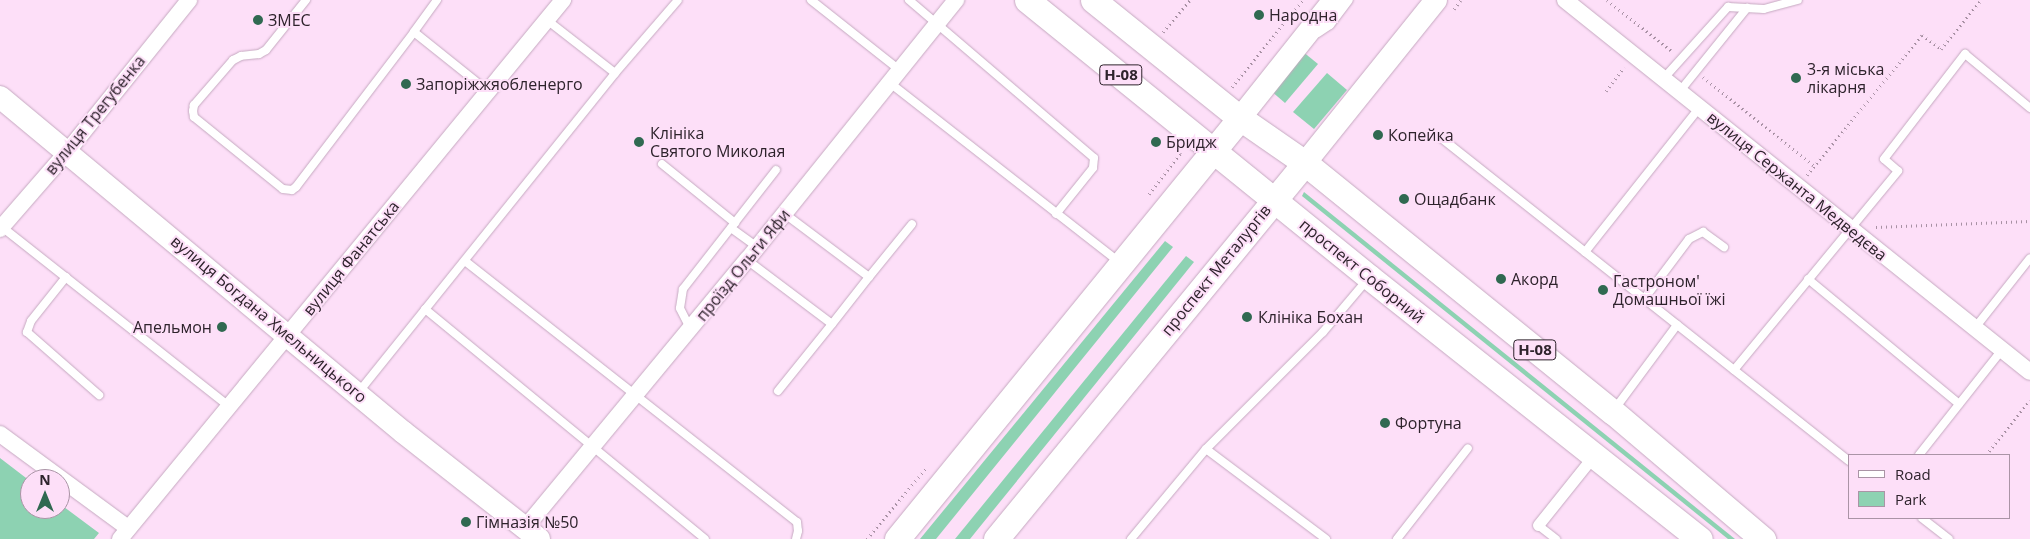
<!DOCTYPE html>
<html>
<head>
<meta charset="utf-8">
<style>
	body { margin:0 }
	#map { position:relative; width:2030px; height:539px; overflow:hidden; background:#fddff8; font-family:"Open Sans",sans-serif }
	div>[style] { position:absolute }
	.green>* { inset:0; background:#8dd2b2 }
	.path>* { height:3px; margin-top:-1.5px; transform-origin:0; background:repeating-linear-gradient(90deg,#a891a4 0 1px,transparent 0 5px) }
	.roads { filter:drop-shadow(0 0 1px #c5a9c0) drop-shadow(0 0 1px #c5a9c0) }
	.service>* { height:8px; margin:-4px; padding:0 4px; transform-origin:4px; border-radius:4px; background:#fff }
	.pedestrian>* { height:11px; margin:-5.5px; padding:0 5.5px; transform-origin:5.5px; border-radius:5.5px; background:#fff }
	.minor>* { height:16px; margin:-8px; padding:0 8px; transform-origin:8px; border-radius:8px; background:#fff }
	.secondary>* { height:22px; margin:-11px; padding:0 11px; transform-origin:11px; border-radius:11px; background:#fff }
	.primary>* { height:25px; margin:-12.5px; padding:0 12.5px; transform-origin:12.5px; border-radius:12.5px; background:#fff }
	.dots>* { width:14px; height:14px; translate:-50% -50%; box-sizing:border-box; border:2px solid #fddff8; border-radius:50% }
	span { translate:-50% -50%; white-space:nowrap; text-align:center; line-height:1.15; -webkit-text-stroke:4px #fddff8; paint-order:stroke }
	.shield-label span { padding:1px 4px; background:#fddff8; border:1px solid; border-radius:4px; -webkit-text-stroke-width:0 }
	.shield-label { font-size:15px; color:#2e232c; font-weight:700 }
	.poi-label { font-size:16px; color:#2e232c }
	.left { translate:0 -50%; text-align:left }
	.right { translate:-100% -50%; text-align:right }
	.street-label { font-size:16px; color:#2e232c }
	.legend { position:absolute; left:1848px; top:454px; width:162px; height:65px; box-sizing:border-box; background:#fddff8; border:1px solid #aa94a6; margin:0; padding:6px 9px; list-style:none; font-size:15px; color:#2e232c }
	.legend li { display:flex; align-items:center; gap:10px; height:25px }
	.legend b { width:25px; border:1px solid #aa94a6 }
	.north { position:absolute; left:20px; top:469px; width:50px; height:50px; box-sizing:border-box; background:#fddff8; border:1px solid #aa94a6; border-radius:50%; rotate:0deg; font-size:14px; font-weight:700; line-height:20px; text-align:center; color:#2e232c }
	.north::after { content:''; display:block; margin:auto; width:18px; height:22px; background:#306951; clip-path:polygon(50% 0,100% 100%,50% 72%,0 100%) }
</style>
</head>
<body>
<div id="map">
	<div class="green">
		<div style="clip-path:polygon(1302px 51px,1318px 64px,1285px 103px,1269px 89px)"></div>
		<div style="clip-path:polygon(1327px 73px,1347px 90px,1314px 129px,1293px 112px)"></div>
		<div style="clip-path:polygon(1304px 192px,1493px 344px,1735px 539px,1728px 539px,1302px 196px)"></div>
		<div style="clip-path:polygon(1165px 241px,1173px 247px,936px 539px,920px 539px)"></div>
		<div style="clip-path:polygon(1186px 256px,1194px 262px,970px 539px,955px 539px)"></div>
		<div style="clip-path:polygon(0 458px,30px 481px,30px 509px,60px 509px,60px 504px,99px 533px,94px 539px,0 539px)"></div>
	</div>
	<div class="path">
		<div style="left:1607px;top:0;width:84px;rotate:38.2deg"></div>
		<div style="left:1454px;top:9px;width:11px;rotate:-52deg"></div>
		<div style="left:1163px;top:32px;width:42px;rotate:-49.8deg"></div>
		<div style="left:1703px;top:77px;width:142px;rotate:38.7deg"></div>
		<div style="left:1232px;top:87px;width:112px;rotate:-50.8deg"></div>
		<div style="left:1606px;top:91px;width:30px;rotate:-53deg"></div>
		<div style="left:1807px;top:175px;width:181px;rotate:-50.6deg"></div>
		<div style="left:1922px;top:35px;width:24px;rotate:36deg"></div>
		<div style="left:1941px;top:49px;width:63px;rotate:-50.8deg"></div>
		<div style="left:1149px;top:194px;width:51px;rotate:-52.2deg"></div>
		<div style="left:1180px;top:154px;width:5px;rotate:-90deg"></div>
		<div style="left:1876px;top:227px;width:154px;rotate:-2.2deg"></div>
		<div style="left:1986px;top:455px;width:70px;rotate:-51.3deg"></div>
		<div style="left:867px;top:539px;width:94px;rotate:-50.2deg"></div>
	</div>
	<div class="roads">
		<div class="service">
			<div style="left:306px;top:0;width:64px;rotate:128.7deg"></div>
			<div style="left:266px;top:50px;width:8px;rotate:150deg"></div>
			<div style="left:259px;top:54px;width:18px;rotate:174deg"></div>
			<div style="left:241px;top:56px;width:9px;rotate:153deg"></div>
			<div style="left:233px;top:60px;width:60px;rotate:130.9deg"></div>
			<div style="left:194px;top:105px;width:6px;rotate:99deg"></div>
			<div style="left:193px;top:111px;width:6px;rotate:81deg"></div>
			<div style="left:194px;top:117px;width:114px;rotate:39deg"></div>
			<div style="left:283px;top:189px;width:9px;rotate:6deg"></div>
			<div style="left:292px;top:190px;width:5px;rotate:-37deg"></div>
			<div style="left:296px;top:187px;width:195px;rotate:-52.7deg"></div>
			<div style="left:437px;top:0;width:39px;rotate:126deg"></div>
			<div style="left:414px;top:32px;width:95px;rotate:38.6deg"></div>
			<div style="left:811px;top:0;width:115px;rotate:38.3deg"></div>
			<div style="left:909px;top:0;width:243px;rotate:40.5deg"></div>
			<div style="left:1094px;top:158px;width:10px;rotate:96deg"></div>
			<div style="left:1093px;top:168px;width:59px;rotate:128.8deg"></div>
			<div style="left:547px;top:20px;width:86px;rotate:37.9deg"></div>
			<div style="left:1318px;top:33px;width:14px;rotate:-34deg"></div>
			<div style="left:1330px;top:25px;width:31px;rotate:-53deg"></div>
			<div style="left:1664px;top:78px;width:96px;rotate:-48deg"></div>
			<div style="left:1728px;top:7px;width:36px;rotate:3deg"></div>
			<div style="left:1764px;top:9px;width:35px;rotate:-15deg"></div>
			<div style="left:890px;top:83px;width:291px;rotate:38deg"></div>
			<div style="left:1680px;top:91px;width:107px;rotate:-51.1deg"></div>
			<div style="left:1440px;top:137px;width:522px;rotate:38.39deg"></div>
			<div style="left:662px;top:164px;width:94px;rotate:38.9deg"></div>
			<div style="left:2px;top:227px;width:290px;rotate:38.3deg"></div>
			<div style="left:731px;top:228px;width:32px;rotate:36deg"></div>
			<div style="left:1585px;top:252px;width:185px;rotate:-51.6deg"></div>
			<div style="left:747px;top:260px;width:106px;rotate:37deg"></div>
			<div style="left:832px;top:324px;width:60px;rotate:-51.8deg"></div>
			<div style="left:869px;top:277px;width:105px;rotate:-143.1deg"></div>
			<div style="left:465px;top:261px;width:422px;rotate:38.2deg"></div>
			<div style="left:797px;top:522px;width:9px;rotate:84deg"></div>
			<div style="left:798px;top:531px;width:8px;rotate:104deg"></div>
			<div style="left:66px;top:277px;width:56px;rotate:128.5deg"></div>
			<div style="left:31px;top:321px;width:12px;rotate:110deg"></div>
			<div style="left:27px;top:332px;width:96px;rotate:41.2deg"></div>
			<div style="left:869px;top:277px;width:68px;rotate:-50.9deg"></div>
			<div style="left:1808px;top:279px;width:196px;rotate:39.6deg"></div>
			<div style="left:1644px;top:299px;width:75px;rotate:-53.1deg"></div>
			<div style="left:1689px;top:239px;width:16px;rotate:-27deg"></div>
			<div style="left:1703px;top:232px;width:26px;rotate:36deg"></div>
			<div style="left:425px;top:309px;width:362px;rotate:39.4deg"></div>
			<div style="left:690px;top:328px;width:22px;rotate:-117deg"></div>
			<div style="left:680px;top:308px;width:19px;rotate:-81deg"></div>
			<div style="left:683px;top:289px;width:151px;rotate:-52deg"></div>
			<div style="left:1974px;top:329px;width:90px;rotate:-51.7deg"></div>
			<div style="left:1734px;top:370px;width:258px;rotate:-50.5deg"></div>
			<div style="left:1898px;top:171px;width:18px;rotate:-139deg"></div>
			<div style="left:1884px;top:159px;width:133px;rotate:-52.4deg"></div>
			<div style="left:1965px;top:54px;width:85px;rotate:39.7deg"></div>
			<div style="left:778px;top:391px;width:86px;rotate:-51.1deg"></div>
			<div style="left:358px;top:393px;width:410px;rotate:-51.2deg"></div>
			<div style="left:615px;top:73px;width:96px;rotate:-49.2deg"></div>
			<div style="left:1614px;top:410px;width:106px;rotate:-53.5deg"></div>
			<div style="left:1206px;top:449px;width:165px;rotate:-45deg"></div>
			<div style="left:1323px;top:332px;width:68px;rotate:-49.8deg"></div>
			<div style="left:1919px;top:455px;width:134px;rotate:-51.7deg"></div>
			<div style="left:1922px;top:518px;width:34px;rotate:38deg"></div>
			<div style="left:1538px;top:525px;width:23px;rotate:38deg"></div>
			<div style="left:1131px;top:539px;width:117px;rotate:-50.2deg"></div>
			<div style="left:1206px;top:449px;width:150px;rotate:36.9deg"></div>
			<div style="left:1397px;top:539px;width:115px;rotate:-52deg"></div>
		</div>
		<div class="pedestrian">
			<div style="left:1538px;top:525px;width:90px;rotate:-51.3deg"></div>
		</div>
		<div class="minor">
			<div style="left:1565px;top:0;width:595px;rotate:38.66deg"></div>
			<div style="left:0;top:229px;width:102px;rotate:-49deg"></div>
			<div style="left:67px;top:152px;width:195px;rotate:-51.2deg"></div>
			<div style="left:0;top:434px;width:159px;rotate:36.3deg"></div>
			<div style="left:525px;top:528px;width:348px;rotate:-50.4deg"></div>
			<div style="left:747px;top:260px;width:334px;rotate:-51.2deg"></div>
			<div style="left:120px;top:539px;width:698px;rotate:-50.58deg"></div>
		</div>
		<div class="secondary">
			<div style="left:0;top:97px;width:524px;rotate:39.74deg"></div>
			<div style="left:403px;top:432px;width:173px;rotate:38.2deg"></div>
			<div style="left:1240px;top:118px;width:151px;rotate:-51.5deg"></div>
			<div style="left:1305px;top:163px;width:209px;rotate:-51.2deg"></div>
		</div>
		<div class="primary">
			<div style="left:1027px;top:0;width:440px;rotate:39deg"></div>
			<div style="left:1369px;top:277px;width:422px;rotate:38.4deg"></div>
			<div style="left:1093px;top:0;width:189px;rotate:38.8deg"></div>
			<div style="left:1240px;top:118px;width:79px;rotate:34.7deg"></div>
			<div style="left:1305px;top:163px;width:396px;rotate:39deg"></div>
			<div style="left:1613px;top:412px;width:197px;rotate:40.3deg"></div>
			<div style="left:897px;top:539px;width:543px;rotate:-50.83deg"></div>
			<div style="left:996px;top:539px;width:487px;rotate:-50.6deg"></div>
		</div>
	</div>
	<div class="dots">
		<div style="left:1259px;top:15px;background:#306951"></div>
		<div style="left:258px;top:20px;background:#306951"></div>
		<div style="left:1796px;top:78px;background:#306951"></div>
		<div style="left:406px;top:84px;background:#306951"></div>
		<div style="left:1378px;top:135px;background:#306951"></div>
		<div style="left:639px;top:142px;background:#306951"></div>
		<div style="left:1156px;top:142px;background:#306951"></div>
		<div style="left:1404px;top:199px;background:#306951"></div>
		<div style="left:1501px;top:279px;background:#306951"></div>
		<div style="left:1603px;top:290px;background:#306951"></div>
		<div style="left:1247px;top:317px;background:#306951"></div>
		<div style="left:222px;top:327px;background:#306951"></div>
		<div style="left:1385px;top:423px;background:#306951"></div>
		<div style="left:466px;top:522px;background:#306951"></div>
	</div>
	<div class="shield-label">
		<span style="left:1121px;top:75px">Н-08</span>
		<span style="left:1535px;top:350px">Н-08</span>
	</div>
	<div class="poi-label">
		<span class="left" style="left:1269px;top:15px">Народна</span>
		<span class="left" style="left:268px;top:20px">ЗМЕС</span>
		<span class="left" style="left:1807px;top:78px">3-я міська<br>лікарня</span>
		<span class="left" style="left:416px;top:84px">Запоріжжяобленерго</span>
		<span class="left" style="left:650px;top:142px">Клініка<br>Святого Миколая</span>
		<span class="left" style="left:1388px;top:135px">Копейка</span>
		<span class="left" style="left:1166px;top:142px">Бридж</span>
		<span class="left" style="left:1414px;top:199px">Ощадбанк</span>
		<span class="left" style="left:1511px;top:279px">Акорд</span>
		<span class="left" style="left:1613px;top:290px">Гастроном'<br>Домашньої їжі</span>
		<span class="left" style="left:1258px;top:317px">Клініка Бохан</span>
		<span class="right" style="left:212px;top:327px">Апельмон</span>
		<span class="left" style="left:1395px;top:423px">Фортуна</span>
		<span class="left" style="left:476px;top:522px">Гімназія №50</span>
	</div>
	<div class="street-label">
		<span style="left:95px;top:115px;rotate:-51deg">вулиця Трегубенка</span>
		<span style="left:1797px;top:186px;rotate:39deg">вулиця Сержанта Медведєва</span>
		<span style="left:351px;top:258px;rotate:-51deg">вулиця Фанатська</span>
		<span style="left:743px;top:265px;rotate:-51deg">проїзд Ольги Яфи</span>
		<span style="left:1216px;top:270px;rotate:-51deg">проспект Металургів</span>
		<span style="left:1362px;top:271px;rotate:39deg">проспект Соборний</span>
		<span style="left:269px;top:319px;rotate:40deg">вулиця Богдана Хмельницького</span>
	</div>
	<ul class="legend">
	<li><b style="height:6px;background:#fff"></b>Road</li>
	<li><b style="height:14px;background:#8dd2b2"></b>Park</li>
	</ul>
	<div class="north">N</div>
</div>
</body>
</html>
